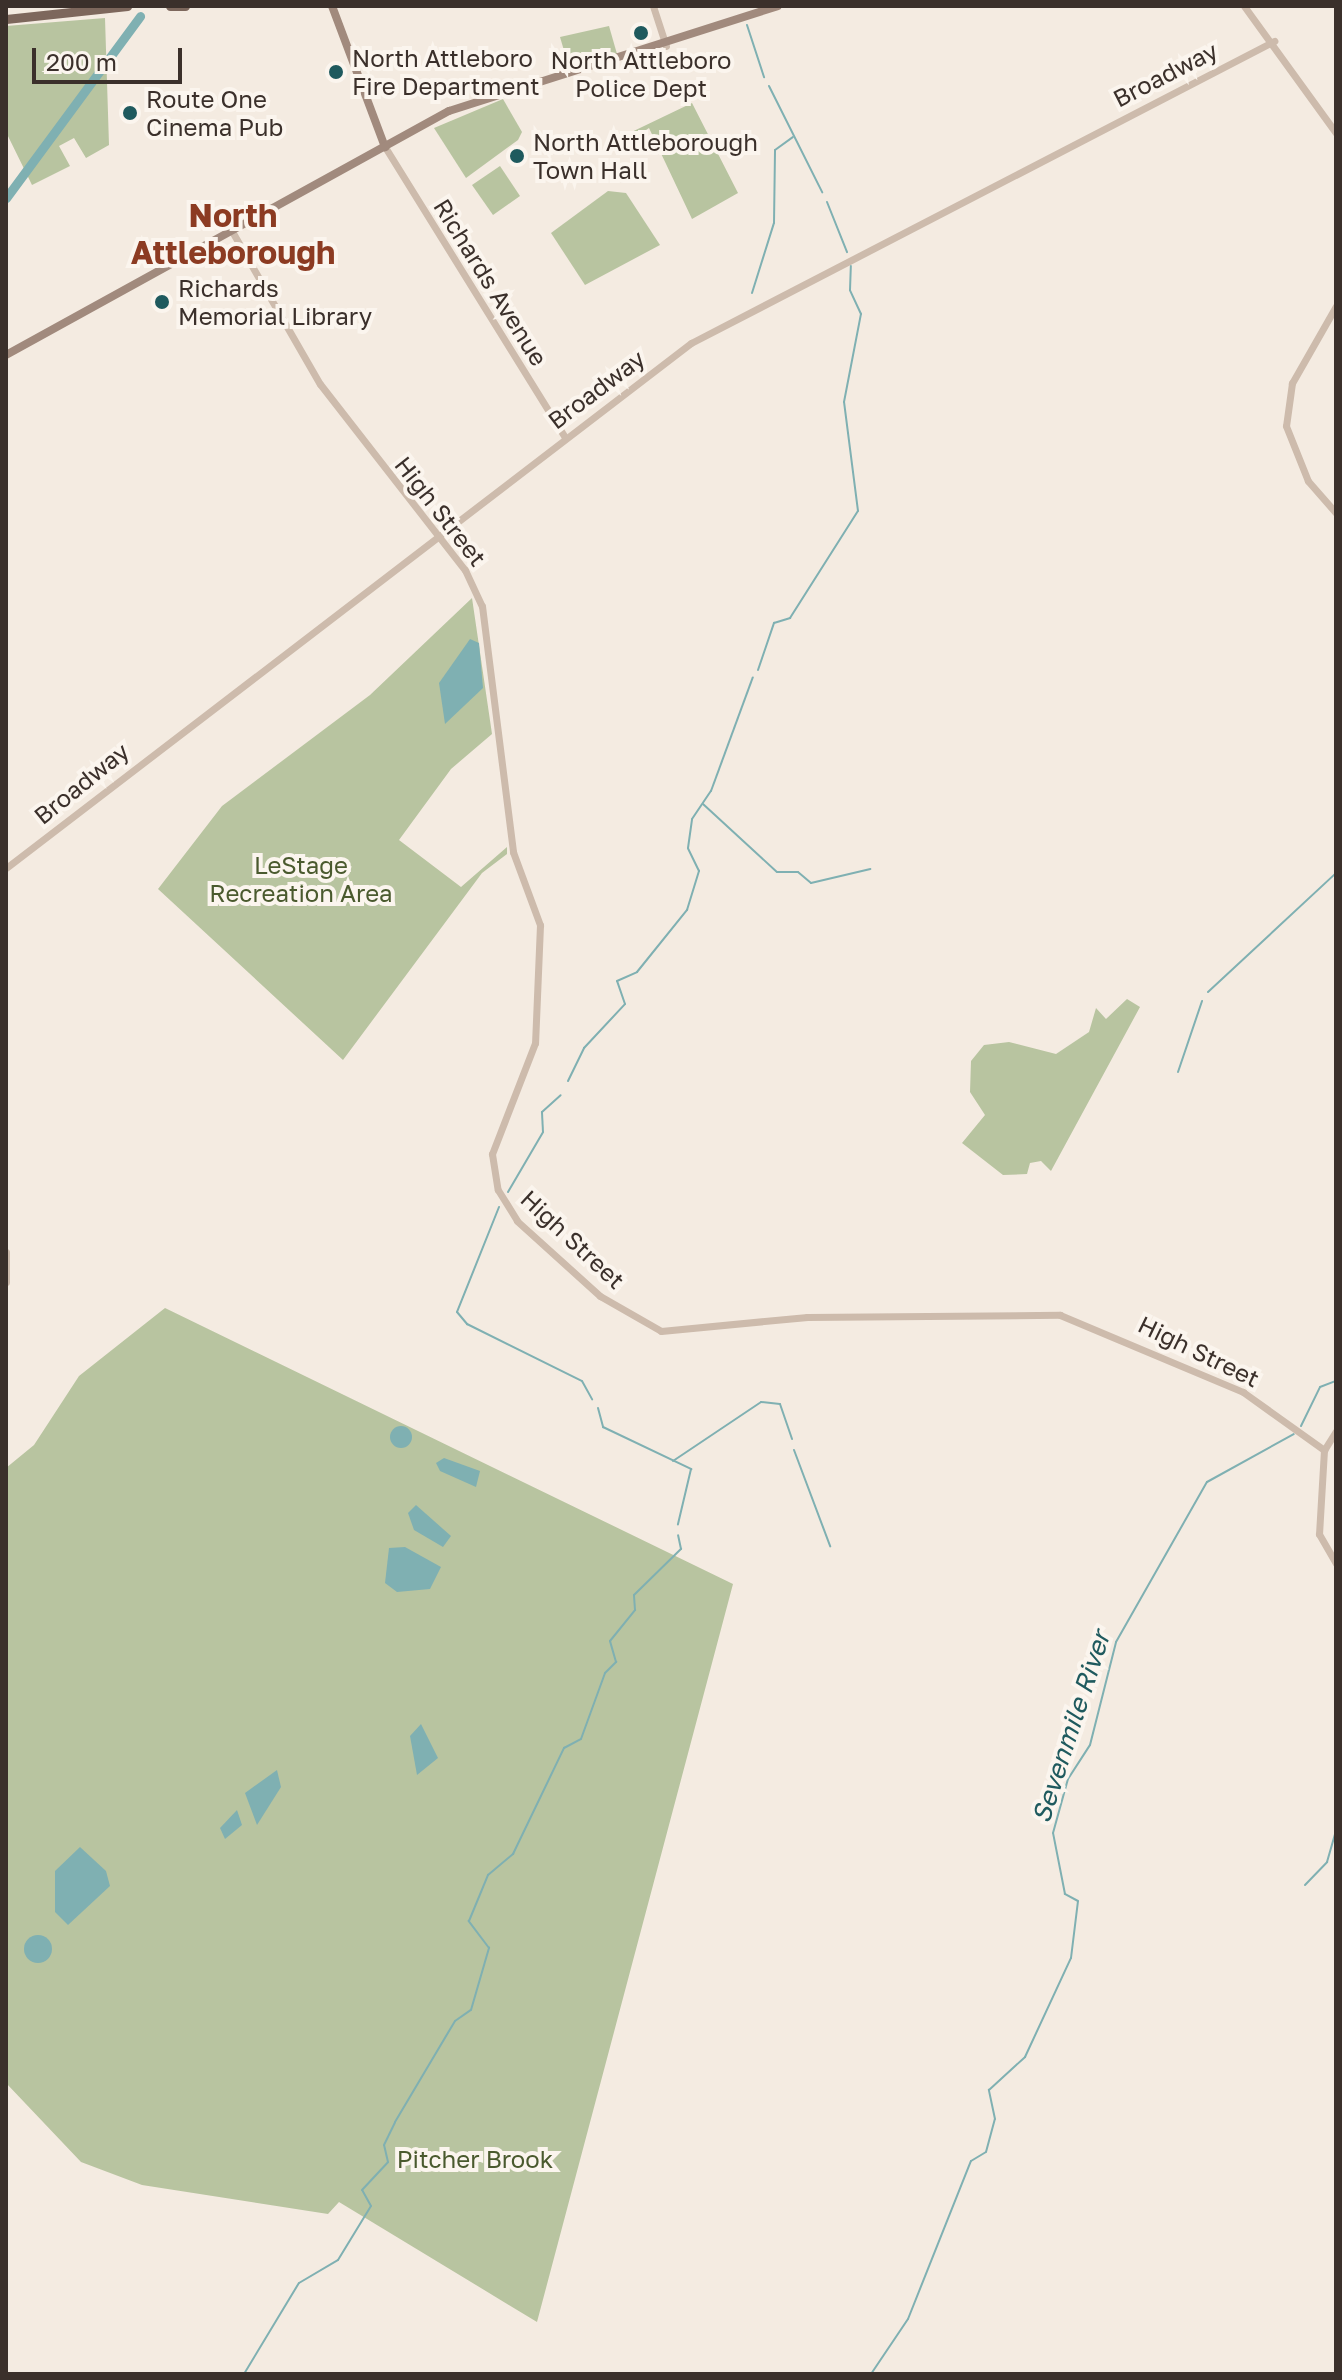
<!DOCTYPE html>
<html>
<head>
<meta charset="utf-8">
<style>
	body { margin:0 }
	#map { position:relative; width:1342px; height:2380px; overflow:hidden; background:#f4ebe1; font-family:"Golos Text",sans-serif }
	div>[style] { position:absolute }
	.green>* { inset:0; background:#b8c4a0 }
	.water>* { inset:0; background:#7fb0b2 }
	.round { border-radius:50% }
	.stream>* { height:2px; margin:-1px; padding:0 1px; transform-origin:1px; border-radius:1px; background:#7fb0b2 }
	.river>* { height:9px; margin:-4.5px; padding:0 4.5px; transform-origin:4.5px; border-radius:4.5px; background:#7fb0b2 }
	.tertiary>* { height:7px; margin:-3.5px; padding:0 3.5px; transform-origin:3.5px; border-radius:3.5px; background:#cdbbac }
	.secondary>* { height:8px; margin:-4px; padding:0 4px; transform-origin:4px; border-radius:4px; background:#a18a7d }
	.primary>* { height:9px; margin:-4.5px; padding:0 4.5px; transform-origin:4.5px; border-radius:4.5px; background:#7d675c }
	.dots>* { width:22px; height:22px; translate:-50% -50%; box-sizing:border-box; border:4px solid #fbf5ee; border-radius:50% }
	span { translate:-50% -50%; white-space:nowrap; text-align:center; line-height:1.15; -webkit-text-stroke:8px #fbf5ee; paint-order:stroke }
	.poi-label { font-size:24px; color:#3b302b }
	.left { translate:0 -50%; text-align:left }
	.street-label { font-size:24px; color:#3b302b }
	.park-label { font-size:24px; color:#4a5a2e }
	.water-label { font-size:26px; color:#1f5a5e; font-style:italic }
	.district-label { font-size:32px; color:#8c3b22; font-weight:700 }
	.frame { position:absolute; inset:0; border:8px solid #3b302b; pointer-events:none }
	.scale { position:absolute; left:32px; top:48px; width:150px; height:36px; box-sizing:border-box; border:4px solid #3b302b; border-top:0; padding-left:10px; font-size:24px; line-height:28px; white-space:nowrap; color:#3b302b; -webkit-text-stroke:6px #fbf5ee; paint-order:stroke }
</style>
</head>
<body>
<div id="map">
	<div class="green">
		<div style="clip-path:polygon(105px 18px,109px 145px,86px 158px,74px 138px,59px 146px,70px 166px,32px 185px,6px 132px,6px 26px)"></div>
		<div style="clip-path:polygon(609px 26px,617px 54px,568px 64px,560px 37px)"></div>
		<div style="clip-path:polygon(503px 99px,522px 132px,518px 140px,466px 178px,434px 128px)"></div>
		<div style="clip-path:polygon(692px 103px,738px 193px,692px 219px,649px 128px,621px 147px,617px 139px)"></div>
		<div style="clip-path:polygon(500px 166px,520px 196px,493px 215px,472px 185px)"></div>
		<div style="clip-path:polygon(608px 191px,626px 193px,660px 245px,585px 285px,551px 233px)"></div>
		<div style="clip-path:polygon(472px 598px,492px 734px,451px 769px,399px 840px,461px 887px,507px 847px,507px 854px,482px 873px,343px 1060px,158px 889px,222px 806px,370px 695px)"></div>
		<div style="clip-path:polygon(1127px 999px,1140px 1007px,1051px 1171px,1041px 1161px,1030px 1163px,1027px 1174px,1003px 1175px,962px 1143px,985px 1115px,970px 1092px,971px 1061px,984px 1045px,1009px 1042px,1056px 1054px,1089px 1032px,1096px 1008px,1106px 1019px)"></div>
		<div style="clip-path:polygon(165px 1308px,733px 1584px,537px 2322px,339px 2202px,328px 2214px,142px 2185px,81px 2162px,6px 2083px,6px 1468px,34px 1445px,79px 1376px)"></div>
	</div>
	<div class="water">
		<div style="clip-path:polygon(470px 639px,479px 643px,483px 688px,445px 724px,439px 683px)"></div>
		<div class="round" style="left:390px;top:1426px;width:22px;height:22px"></div>
		<div style="clip-path:polygon(444px 1458px,480px 1471px,476px 1487px,440px 1471px,436px 1463px)"></div>
		<div style="clip-path:polygon(416px 1505px,451px 1536px,443px 1547px,414px 1530px,408px 1513px)"></div>
		<div style="clip-path:polygon(405px 1547px,441px 1567px,430px 1589px,397px 1592px,385px 1583px,389px 1548px)"></div>
		<div style="clip-path:polygon(421px 1724px,438px 1758px,417px 1775px,410px 1736px)"></div>
		<div style="clip-path:polygon(277px 1770px,281px 1787px,257px 1825px,245px 1793px)"></div>
		<div style="clip-path:polygon(237px 1810px,242px 1825px,225px 1839px,220px 1828px)"></div>
		<div style="clip-path:polygon(80px 1847px,106px 1871px,110px 1886px,68px 1925px,55px 1912px,55px 1871px)"></div>
		<div class="round" style="left:24px;top:1935px;width:28px;height:28px"></div>
	</div>
	<div class="stream">
		<div style="left:747px;top:25px;width:55px;rotate:71.9deg"></div>
		<div style="left:769px;top:86px;width:119px;rotate:63.4deg"></div>
		<div style="left:827px;top:202px;width:54px;rotate:68.2deg"></div>
		<div style="left:752px;top:293px;width:73px;rotate:-72.6deg"></div>
		<div style="left:774px;top:223px;width:73px;rotate:-89.2deg"></div>
		<div style="left:775px;top:150px;width:22px;rotate:-36deg"></div>
		<div style="left:758px;top:670px;width:50px;rotate:-71.2deg"></div>
		<div style="left:774px;top:623px;width:17px;rotate:-17deg"></div>
		<div style="left:790px;top:618px;width:127px;rotate:-57.6deg"></div>
		<div style="left:858px;top:511px;width:110px;rotate:-97.3deg"></div>
		<div style="left:844px;top:402px;width:90px;rotate:-79.1deg"></div>
		<div style="left:861px;top:314px;width:26px;rotate:-115deg"></div>
		<div style="left:850px;top:290px;width:24px;rotate:-88deg"></div>
		<div style="left:703px;top:804px;width:100px;rotate:42.6deg"></div>
		<div style="left:777px;top:872px;width:21px"></div>
		<div style="left:798px;top:872px;width:17px;rotate:40deg"></div>
		<div style="left:811px;top:883px;width:61px;rotate:-13.3deg"></div>
		<div style="left:1208px;top:992px;width:175px;rotate:-42.9deg"></div>
		<div style="left:1178px;top:1072px;width:75px;rotate:-71.3deg"></div>
		<div style="left:568px;top:1081px;width:37px;rotate:-64deg"></div>
		<div style="left:584px;top:1048px;width:60px;rotate:-47deg"></div>
		<div style="left:625px;top:1004px;width:24px;rotate:-109deg"></div>
		<div style="left:617px;top:981px;width:22px;rotate:-24deg"></div>
		<div style="left:637px;top:972px;width:80px;rotate:-51.1deg"></div>
		<div style="left:687px;top:910px;width:41px;rotate:-72.9deg"></div>
		<div style="left:699px;top:871px;width:25px;rotate:-116deg"></div>
		<div style="left:688px;top:848px;width:29px;rotate:-82deg"></div>
		<div style="left:692px;top:819px;width:34px;rotate:-56deg"></div>
		<div style="left:711px;top:791px;width:121px;rotate:-69.8deg"></div>
		<div style="left:508px;top:1192px;width:69px;rotate:-59.7deg"></div>
		<div style="left:543px;top:1132px;width:20px;rotate:-93deg"></div>
		<div style="left:542px;top:1112px;width:25px;rotate:-42deg"></div>
		<div style="left:499px;top:1207px;width:113px;rotate:111.8deg"></div>
		<div style="left:457px;top:1312px;width:16px;rotate:50deg"></div>
		<div style="left:467px;top:1324px;width:128px;rotate:26.4deg"></div>
		<div style="left:582px;top:1381px;width:21px;rotate:61deg"></div>
		<div style="left:598px;top:1408px;width:20px;rotate:75deg"></div>
		<div style="left:603px;top:1427px;width:98px;rotate:25.5deg"></div>
		<div style="left:691px;top:1469px;width:57px;rotate:103.3deg"></div>
		<div style="left:1301px;top:1426px;width:43px;rotate:-64deg"></div>
		<div style="left:1320px;top:1387px;width:17px;rotate:-21deg"></div>
		<div style="left:794px;top:1450px;width:103px;rotate:69.4deg"></div>
		<div style="left:673px;top:1461px;width:106px;rotate:-33.8deg"></div>
		<div style="left:761px;top:1402px;width:19px;rotate:6deg"></div>
		<div style="left:780px;top:1404px;width:37px;rotate:71deg"></div>
		<div style="left:1305px;top:1885px;width:32px;rotate:-46deg"></div>
		<div style="left:1327px;top:1862px;width:32px;rotate:-74deg"></div>
		<div style="left:244px;top:2374px;width:106px;rotate:-58.9deg"></div>
		<div style="left:299px;top:2283px;width:45px;rotate:-30.5deg"></div>
		<div style="left:338px;top:2260px;width:63px;rotate:-58.6deg"></div>
		<div style="left:371px;top:2206px;width:18px;rotate:-119deg"></div>
		<div style="left:362px;top:2190px;width:38px;rotate:-47deg"></div>
		<div style="left:388px;top:2162px;width:17px;rotate:-103deg"></div>
		<div style="left:384px;top:2145px;width:25px;rotate:-64deg"></div>
		<div style="left:395px;top:2122px;width:117px;rotate:-59.3deg"></div>
		<div style="left:455px;top:2021px;width:19px;rotate:-35deg"></div>
		<div style="left:471px;top:2010px;width:65px;rotate:-73.8deg"></div>
		<div style="left:489px;top:1948px;width:34px;rotate:-127deg"></div>
		<div style="left:469px;top:1921px;width:50px;rotate:-67.6deg"></div>
		<div style="left:488px;top:1875px;width:33px;rotate:-40deg"></div>
		<div style="left:513px;top:1854px;width:118px;rotate:-64.3deg"></div>
		<div style="left:564px;top:1748px;width:19px;rotate:-28deg"></div>
		<div style="left:581px;top:1739px;width:70px;rotate:-70deg"></div>
		<div style="left:605px;top:1673px;width:16px;rotate:-45deg"></div>
		<div style="left:616px;top:1662px;width:22px;rotate:-106deg"></div>
		<div style="left:610px;top:1641px;width:40px;rotate:-51deg"></div>
		<div style="left:635px;top:1610px;width:15px;rotate:-94deg"></div>
		<div style="left:634px;top:1595px;width:66px;rotate:-44.4deg"></div>
		<div style="left:681px;top:1549px;width:14px;rotate:-102deg"></div>
		<div style="left:871px;top:2374px;width:66px;rotate:-56.1deg"></div>
		<div style="left:908px;top:2319px;width:170px;rotate:-68.3deg"></div>
		<div style="left:971px;top:2161px;width:17px;rotate:-31deg"></div>
		<div style="left:986px;top:2152px;width:34px;rotate:-75deg"></div>
		<div style="left:995px;top:2119px;width:30px;rotate:-102deg"></div>
		<div style="left:989px;top:2090px;width:49px;rotate:-42.5deg"></div>
		<div style="left:1025px;top:2057px;width:109px;rotate:-65.1deg"></div>
		<div style="left:1071px;top:1958px;width:57px;rotate:-83deg"></div>
		<div style="left:1078px;top:1901px;width:15px;rotate:-152deg"></div>
		<div style="left:1065px;top:1894px;width:62px;rotate:-101.1deg"></div>
		<div style="left:1053px;top:1833px;width:56px;rotate:-74.5deg"></div>
		<div style="left:1068px;top:1779px;width:40px;rotate:-57.1deg"></div>
		<div style="left:1090px;top:1745px;width:106px;rotate:-75.8deg"></div>
		<div style="left:1116px;top:1642px;width:184px;rotate:-60.4deg"></div>
		<div style="left:1207px;top:1482px;width:99px;rotate:-28.9deg"></div>
	</div>
	<div class="river">
		<div style="left:6px;top:198px;width:226px;rotate:-53.6deg"></div>
	</div>
	<div class="tertiary">
		<div style="left:653px;top:6px;width:42px;rotate:72deg"></div>
		<div style="left:1244px;top:6px;width:157px;rotate:54.1deg"></div>
		<div style="left:385px;top:147px;width:341px;rotate:58.2deg"></div>
		<div style="left:233px;top:233px;width:174px;rotate:60.1deg"></div>
		<div style="left:320px;top:384px;width:236px;rotate:52.1deg"></div>
		<div style="left:465px;top:570px;width:40px;rotate:65deg"></div>
		<div style="left:482px;top:606px;width:248px;rotate:82.8deg"></div>
		<div style="left:513px;top:852px;width:78px;rotate:69.7deg"></div>
		<div style="left:540px;top:925px;width:118px;rotate:92.4deg"></div>
		<div style="left:535px;top:1043px;width:119px;rotate:111.2deg"></div>
		<div style="left:492px;top:1154px;width:36px;rotate:81deg"></div>
		<div style="left:498px;top:1190px;width:36px;rotate:58deg"></div>
		<div style="left:517px;top:1221px;width:112px;rotate:42.1deg"></div>
		<div style="left:600px;top:1296px;width:70px;rotate:29.8deg"></div>
		<div style="left:661px;top:1331px;width:147px;rotate:-5.5deg"></div>
		<div style="left:807px;top:1317px;width:253px;rotate:-0.5deg"></div>
		<div style="left:1060px;top:1315px;width:199px;rotate:22.8deg"></div>
		<div style="left:1243px;top:1392px;width:100px;rotate:35.6deg"></div>
		<div style="left:1336px;top:306px;width:89px;rotate:119.7deg"></div>
		<div style="left:1292px;top:383px;width:43px;rotate:97.9deg"></div>
		<div style="left:1286px;top:426px;width:59px;rotate:68.2deg"></div>
		<div style="left:1308px;top:481px;width:43px;rotate:48.8deg"></div>
		<div style="left:6px;top:868px;width:863px;rotate:-37.47deg"></div>
		<div style="left:691px;top:343px;width:657px;rotate:-27.38deg"></div>
		<div style="left:6px;top:1252px;width:30px;rotate:90deg"></div>
		<div style="left:1336px;top:1431px;width:22px;rotate:122deg"></div>
		<div style="left:1324px;top:1450px;width:84px;rotate:93.4deg"></div>
		<div style="left:1319px;top:1534px;width:34px;rotate:60deg"></div>
	</div>
	<div class="secondary">
		<div style="left:332px;top:6px;width:151px;rotate:69.4deg"></div>
		<div style="left:6px;top:355px;width:506px;rotate:-28.85deg"></div>
		<div style="left:449px;top:111px;width:345px;rotate:-17.7deg"></div>
	</div>
	<div class="primary">
		<div style="left:170px;top:6px;width:15px"></div>
		<div style="left:6px;top:19px;width:122px;rotate:-6.1deg"></div>
	</div>
	<div class="dots">
		<div style="left:641px;top:33px;background:#1f5a5e"></div>
		<div style="left:336px;top:72px;background:#1f5a5e"></div>
		<div style="left:130px;top:113px;background:#1f5a5e"></div>
		<div style="left:517px;top:156px;background:#1f5a5e"></div>
		<div style="left:162px;top:302px;background:#1f5a5e"></div>
	</div>
	<div class="poi-label">
		<span class="left" style="left:352px;top:72px">North Attleboro<br>Fire Department</span>
		<span style="left:641px;top:74px">North Attleboro<br>Police Dept</span>
		<span class="left" style="left:146px;top:113px">Route One<br>Cinema Pub</span>
		<span class="left" style="left:533px;top:156px">North Attleborough<br>Town Hall</span>
		<span class="left" style="left:178px;top:302px">Richards<br>Memorial Library</span>
	</div>
	<div class="street-label">
		<span style="left:1165px;top:74px;rotate:-27deg">Broadway</span>
		<span style="left:491px;top:282px;rotate:58deg">Richards Avenue</span>
		<span style="left:596px;top:389px;rotate:-37deg">Broadway</span>
		<span style="left:441px;top:511px;rotate:52deg">High Street</span>
		<span style="left:81px;top:783px;rotate:-39deg">Broadway</span>
		<span style="left:573px;top:1239px;rotate:43deg">High Street</span>
		<span style="left:1199px;top:1351px;rotate:26deg">High Street</span>
	</div>
	<div class="park-label">
		<span style="left:301px;top:879px">LeStage<br>Recreation Area</span>
		<span style="left:475px;top:2159px">Pitcher Brook</span>
	</div>
	<div class="water-label">
		<span style="left:1071px;top:1727px;rotate:-72deg">Sevenmile River</span>
	</div>
	<div class="district-label">
		<span style="left:233px;top:234px">North<br>Attleborough</span>
	</div>
	<div class="frame"></div>
	<div class="scale">200 m</div>
</div>
</body>
</html>
